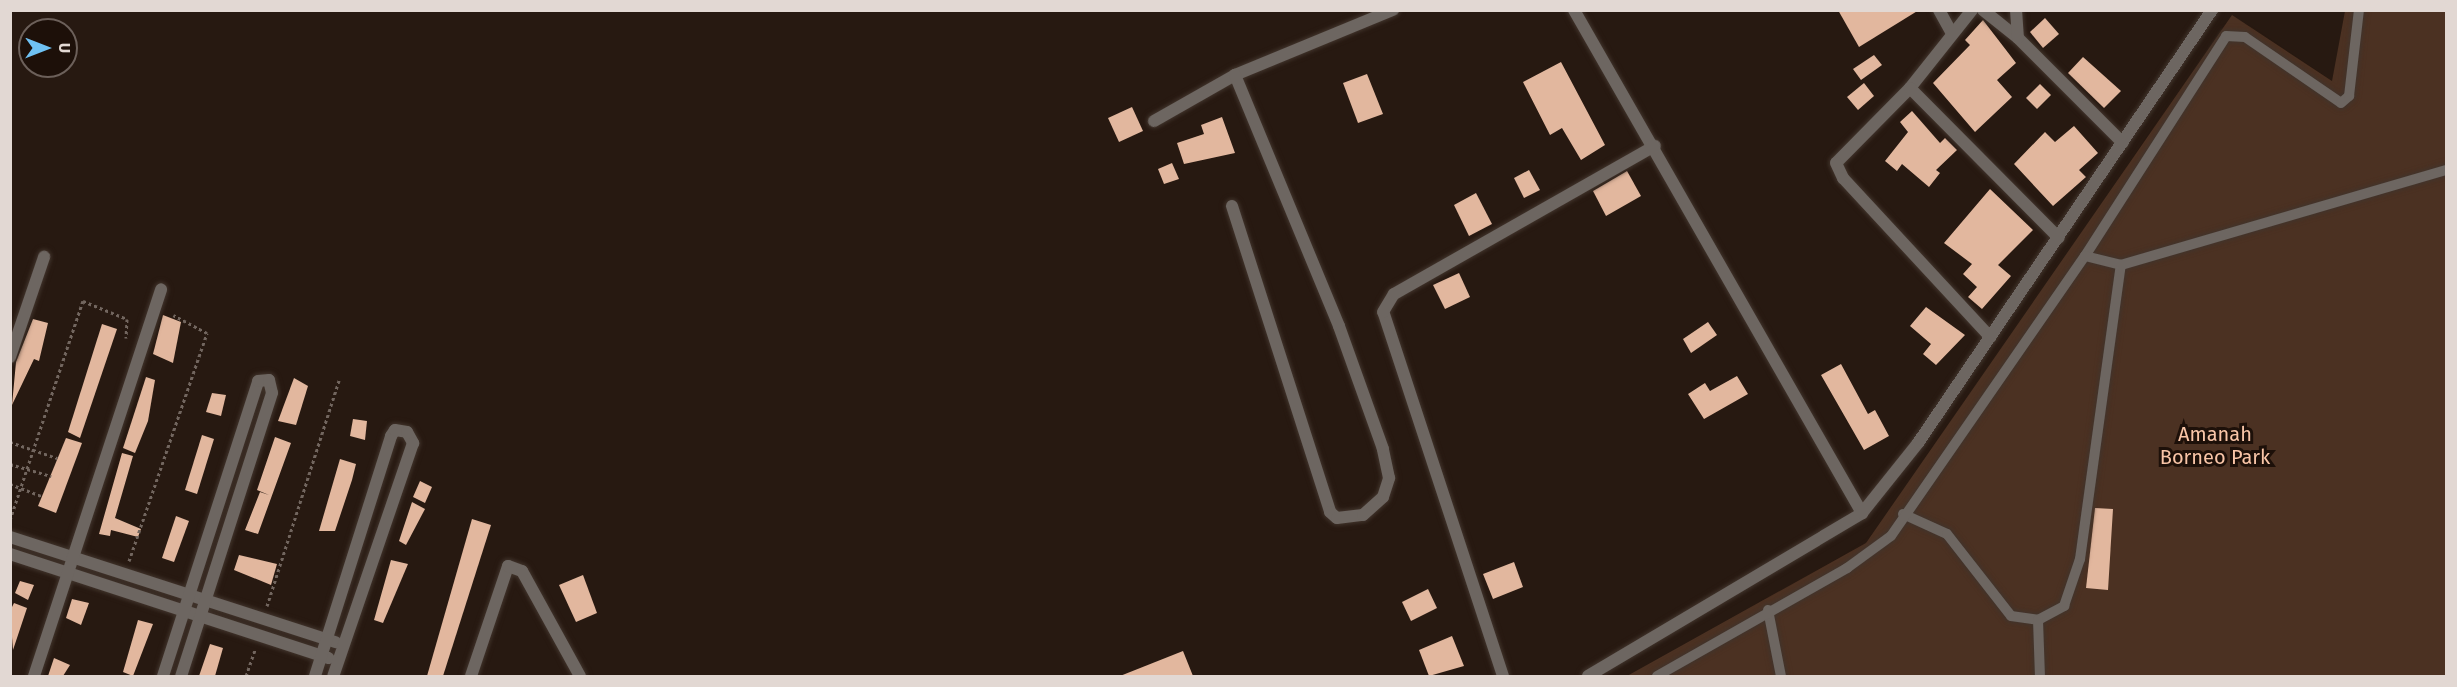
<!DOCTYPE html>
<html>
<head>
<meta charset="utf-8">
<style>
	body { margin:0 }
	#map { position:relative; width:2457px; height:687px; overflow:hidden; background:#271911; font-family:"Fira Sans",sans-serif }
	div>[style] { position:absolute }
	.green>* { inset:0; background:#4b3122 }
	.building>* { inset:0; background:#e2b79e }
	.path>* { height:3px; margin-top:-1.5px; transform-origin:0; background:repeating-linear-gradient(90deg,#72665f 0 3px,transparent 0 6px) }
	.roads { filter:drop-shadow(0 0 2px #41342c) drop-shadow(0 0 2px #41342c) }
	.service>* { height:10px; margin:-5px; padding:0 5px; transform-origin:5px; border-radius:5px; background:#6d6661 }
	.minor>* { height:12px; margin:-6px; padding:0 6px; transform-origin:6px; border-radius:6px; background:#6d6661 }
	span { translate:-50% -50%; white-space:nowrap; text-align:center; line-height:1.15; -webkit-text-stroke:6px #1d1009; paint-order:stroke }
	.park-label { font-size:20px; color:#f9c5a7 }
	.frame { position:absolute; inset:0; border:12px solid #e2d8d3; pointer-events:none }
	.north { position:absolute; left:18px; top:18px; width:60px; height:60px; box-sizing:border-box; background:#1d1009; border:2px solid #6c605a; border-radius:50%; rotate:90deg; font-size:16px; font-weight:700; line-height:24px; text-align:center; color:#e2d8d3 }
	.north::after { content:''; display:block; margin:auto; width:21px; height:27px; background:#6fc2f4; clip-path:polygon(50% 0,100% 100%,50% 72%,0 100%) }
</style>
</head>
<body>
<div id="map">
	<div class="green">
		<div style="clip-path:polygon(2345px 11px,2446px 11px,2446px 676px,1627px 676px,1866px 543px,2232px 15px,2332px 81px)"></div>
	</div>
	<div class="building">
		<div style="clip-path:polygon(1838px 10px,1919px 10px,1859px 47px)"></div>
		<div style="clip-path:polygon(2045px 18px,2059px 34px,2043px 48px,2030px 32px)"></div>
		<div style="clip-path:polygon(1983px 20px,2016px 63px,1997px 80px,2012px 97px,1975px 132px,1933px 83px,1970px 45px,1965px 40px)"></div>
		<div style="clip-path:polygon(1874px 55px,1882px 65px,1861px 80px,1853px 69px)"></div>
		<div style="clip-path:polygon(2083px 57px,2121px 91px,2104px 108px,2068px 73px)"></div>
		<div style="clip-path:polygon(1561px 62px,1605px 145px,1581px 160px,1562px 128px,1550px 135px,1523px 82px)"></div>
		<div style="clip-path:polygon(1367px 74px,1383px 114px,1358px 123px,1343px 83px)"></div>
		<div style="clip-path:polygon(1864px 83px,1874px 96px,1858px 110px,1847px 97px)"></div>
		<div style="clip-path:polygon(2040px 84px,2051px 95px,2037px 109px,2026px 98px)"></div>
		<div style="clip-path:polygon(1132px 107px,1143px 131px,1119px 142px,1108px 118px)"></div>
		<div style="clip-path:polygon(1912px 111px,1940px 143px,1945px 138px,1957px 150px,1936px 170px,1940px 173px,1929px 187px,1902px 164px,1897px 171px,1885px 161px,1908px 132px,1900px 122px)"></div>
		<div style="clip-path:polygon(1222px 117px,1235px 153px,1184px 164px,1177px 143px,1204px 134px,1201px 125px)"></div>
		<div style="clip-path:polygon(2074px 126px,2098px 153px,2079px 170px,2086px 177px,2053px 206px,2014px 164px,2045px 132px,2055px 142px)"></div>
		<div style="clip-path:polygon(1172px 163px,1179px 179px,1164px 184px,1158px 169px)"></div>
		<div style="clip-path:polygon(1529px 170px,1540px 190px,1524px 198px,1514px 178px)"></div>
		<div style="clip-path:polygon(1627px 171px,1641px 196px,1606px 216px,1593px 191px)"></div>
		<div style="clip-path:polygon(1990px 189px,2033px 230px,1998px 265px,2011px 276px,1982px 309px,1968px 297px,1977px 287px,1963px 274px,1972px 264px,1944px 243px)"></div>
		<div style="clip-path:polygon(1476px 193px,1492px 224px,1469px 236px,1454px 205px)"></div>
		<div style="clip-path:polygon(1459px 273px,1470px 297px,1445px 309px,1433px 285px)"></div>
		<div style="clip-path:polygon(1926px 307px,1965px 335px,1936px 365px,1923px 354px,1931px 344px,1910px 326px)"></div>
		<div style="clip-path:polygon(163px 315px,181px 322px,173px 363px,153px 354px)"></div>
		<div style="clip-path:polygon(33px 319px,48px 323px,39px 361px,34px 359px,12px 405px,16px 362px)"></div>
		<div style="clip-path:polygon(1708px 322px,1717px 335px,1691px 353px,1683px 339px)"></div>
		<div style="clip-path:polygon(102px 324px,117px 329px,80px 438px,68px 432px)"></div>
		<div style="clip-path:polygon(1841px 364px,1868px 414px,1875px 410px,1889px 436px,1864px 450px,1821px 375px)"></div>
		<div style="clip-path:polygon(1737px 376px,1748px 394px,1704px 419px,1688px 394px,1705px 383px,1710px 391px)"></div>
		<div style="clip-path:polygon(146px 377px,155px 380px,148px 421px,135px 453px,123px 448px)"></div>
		<div style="clip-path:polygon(294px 378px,308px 386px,296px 425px,278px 421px)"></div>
		<div style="clip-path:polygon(212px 393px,226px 395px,221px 416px,206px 412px)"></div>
		<div style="clip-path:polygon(353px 419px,367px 421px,365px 440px,350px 436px)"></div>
		<div style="clip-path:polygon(202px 435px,214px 439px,197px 494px,185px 490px)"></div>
		<div style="clip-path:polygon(275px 437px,291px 443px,258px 534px,245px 530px,260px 492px,269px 495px,257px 490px)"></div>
		<div style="clip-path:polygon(66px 438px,82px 443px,56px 513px,38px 506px)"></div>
		<div style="clip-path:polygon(122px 453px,133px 456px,115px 518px,141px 529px,138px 537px,111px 530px,110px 536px,99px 534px)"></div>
		<div style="clip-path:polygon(340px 459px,356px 464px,352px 480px,335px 531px,319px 531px)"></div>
		<div style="clip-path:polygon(420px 481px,432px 487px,425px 503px,413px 497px)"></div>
		<div style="clip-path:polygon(412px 502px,425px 509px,406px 545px,399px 541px)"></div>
		<div style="clip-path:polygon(2095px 508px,2113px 509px,2108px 590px,2086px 588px)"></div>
		<div style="clip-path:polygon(176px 516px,189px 521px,174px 562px,162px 558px)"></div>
		<div style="clip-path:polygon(472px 519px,491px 525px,443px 676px,427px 676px)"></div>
		<div style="clip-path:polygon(239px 555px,277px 564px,271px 585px,234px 570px)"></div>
		<div style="clip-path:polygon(391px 560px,408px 564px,383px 623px,374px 620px)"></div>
		<div style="clip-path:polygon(1514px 562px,1523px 587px,1493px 599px,1483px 574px)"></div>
		<div style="clip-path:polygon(583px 575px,597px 613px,576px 622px,559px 585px)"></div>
		<div style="clip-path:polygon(20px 581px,34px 585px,28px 600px,15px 593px)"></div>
		<div style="clip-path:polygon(1428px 589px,1437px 608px,1411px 621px,1402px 602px)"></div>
		<div style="clip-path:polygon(72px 599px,89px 603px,81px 625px,66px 618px)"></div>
		<div style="clip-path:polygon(14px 603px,27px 608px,13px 650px,10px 611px)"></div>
		<div style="clip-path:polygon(138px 620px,153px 624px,133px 676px,123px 672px)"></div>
		<div style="clip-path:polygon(1452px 636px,1464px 666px,1429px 676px,1419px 650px)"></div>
		<div style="clip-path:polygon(210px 644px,223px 648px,215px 676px,199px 676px)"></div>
		<div style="clip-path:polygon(1183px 651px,1193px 676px,1120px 676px)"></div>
		<div style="clip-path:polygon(54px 658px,70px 665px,63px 676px,48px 676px)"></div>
	</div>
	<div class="path">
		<div style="left:10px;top:442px;width:50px;rotate:18.8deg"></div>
		<div style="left:10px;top:464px;width:43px;rotate:16.3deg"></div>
		<div style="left:10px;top:484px;width:34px;rotate:21deg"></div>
		<div style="left:10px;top:520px;width:231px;rotate:-71.6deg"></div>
		<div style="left:83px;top:301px;width:48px;rotate:22.2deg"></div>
		<div style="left:127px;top:319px;width:19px;rotate:93deg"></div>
		<div style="left:129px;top:561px;width:241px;rotate:-71.1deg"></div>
		<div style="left:207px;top:333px;width:38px;rotate:-152deg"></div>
		<div style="left:267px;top:606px;width:237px;rotate:-72.3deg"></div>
		<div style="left:246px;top:676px;width:28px;rotate:-71deg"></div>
	</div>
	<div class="roads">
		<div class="service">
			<div style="left:2085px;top:256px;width:261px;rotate:-57.3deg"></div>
			<div style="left:2226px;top:36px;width:19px;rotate:3deg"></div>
			<div style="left:2245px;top:37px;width:116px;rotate:34.5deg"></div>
			<div style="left:2341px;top:103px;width:11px;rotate:-41deg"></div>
			<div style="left:2349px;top:96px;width:87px;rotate:-83.4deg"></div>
			<div style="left:1903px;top:514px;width:48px;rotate:24.4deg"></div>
			<div style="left:1947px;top:534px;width:104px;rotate:52deg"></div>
			<div style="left:2011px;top:616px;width:27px;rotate:8deg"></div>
			<div style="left:2038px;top:620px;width:30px;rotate:-28deg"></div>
			<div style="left:2064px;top:606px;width:50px;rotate:-71.2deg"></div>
			<div style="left:2080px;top:559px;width:297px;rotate:-82.1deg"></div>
			<div style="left:1768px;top:610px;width:67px;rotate:78.9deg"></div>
			<div style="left:2038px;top:620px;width:56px;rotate:88deg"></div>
			<div style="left:1657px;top:676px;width:219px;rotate:-29.6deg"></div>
			<div style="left:1847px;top:568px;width:54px;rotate:-36deg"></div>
			<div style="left:1891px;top:536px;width:341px;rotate:-55.3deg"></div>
			<div style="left:2085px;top:256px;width:37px;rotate:14deg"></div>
			<div style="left:2121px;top:265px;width:339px;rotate:-16.3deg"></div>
		</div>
		<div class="minor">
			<div style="left:1574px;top:10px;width:580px;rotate:60.21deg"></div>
			<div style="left:1939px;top:10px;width:26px;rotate:61deg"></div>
			<div style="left:1972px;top:10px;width:100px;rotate:128.5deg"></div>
			<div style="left:1910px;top:88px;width:105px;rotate:134.6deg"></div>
			<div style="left:1836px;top:163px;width:17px;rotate:65deg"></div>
			<div style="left:1843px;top:178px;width:217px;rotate:47.2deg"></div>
			<div style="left:1983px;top:10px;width:45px;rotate:38.7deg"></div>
			<div style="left:2018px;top:38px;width:148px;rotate:45deg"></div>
			<div style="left:2016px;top:10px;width:28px;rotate:86deg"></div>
			<div style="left:1910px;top:88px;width:211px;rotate:45.2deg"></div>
			<div style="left:1154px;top:121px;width:93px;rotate:-29.6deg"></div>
			<div style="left:1235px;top:75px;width:171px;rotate:-22.4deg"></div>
			<div style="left:1232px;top:206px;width:321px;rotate:72.2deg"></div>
			<div style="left:1330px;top:512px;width:9px;rotate:41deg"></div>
			<div style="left:1337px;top:518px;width:26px;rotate:-7deg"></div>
			<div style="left:1363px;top:515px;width:27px;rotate:-42deg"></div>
			<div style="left:1383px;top:497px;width:20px;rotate:-72deg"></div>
			<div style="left:1389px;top:478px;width:30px;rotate:-102deg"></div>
			<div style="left:1383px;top:449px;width:131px;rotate:-109.7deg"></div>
			<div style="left:1339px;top:326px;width:272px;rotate:-112.5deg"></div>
			<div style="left:10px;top:357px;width:106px;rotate:-71.2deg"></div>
			<div style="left:10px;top:537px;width:342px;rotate:17.9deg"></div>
			<div style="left:10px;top:554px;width:335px;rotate:18.1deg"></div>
			<div style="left:34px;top:676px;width:407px;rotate:-71.8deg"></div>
			<div style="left:163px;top:676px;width:310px;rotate:-72.1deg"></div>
			<div style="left:258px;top:381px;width:11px;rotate:-5deg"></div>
			<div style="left:269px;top:380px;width:13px;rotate:77deg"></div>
			<div style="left:272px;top:393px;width:297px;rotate:107.8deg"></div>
			<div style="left:315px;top:676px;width:252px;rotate:-72.4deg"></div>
			<div style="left:391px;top:436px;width:7px;rotate:-56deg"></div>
			<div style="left:395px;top:430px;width:12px;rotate:9deg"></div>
			<div style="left:407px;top:432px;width:13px;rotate:61deg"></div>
			<div style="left:413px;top:443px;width:246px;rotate:108.9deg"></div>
			<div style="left:471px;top:676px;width:116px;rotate:-71.4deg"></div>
			<div style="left:508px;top:566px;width:15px;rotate:20deg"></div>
			<div style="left:522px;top:571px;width:120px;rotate:61.1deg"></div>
			<div style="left:1503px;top:676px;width:383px;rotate:-108.2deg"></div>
			<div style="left:1383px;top:312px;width:21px;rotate:-59deg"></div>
			<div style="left:1394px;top:294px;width:300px;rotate:-29.6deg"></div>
			<div style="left:1588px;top:676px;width:319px;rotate:-30.7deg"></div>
			<div style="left:1862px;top:513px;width:90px;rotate:-51.3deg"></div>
			<div style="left:1918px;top:443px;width:523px;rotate:-55.82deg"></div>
		</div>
	</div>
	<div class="park-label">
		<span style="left:2215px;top:446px">Amanah<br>Borneo Park</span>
	</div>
	<div class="frame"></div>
	<div class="north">U</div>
</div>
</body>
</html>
